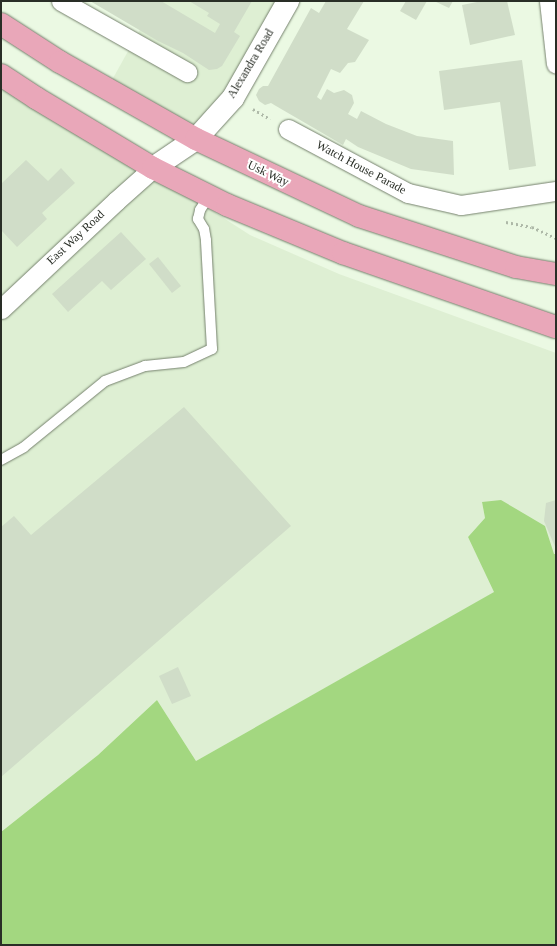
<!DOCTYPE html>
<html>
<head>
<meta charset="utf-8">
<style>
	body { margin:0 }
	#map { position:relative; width:557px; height:946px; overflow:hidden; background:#ebf9e3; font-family:Georgia,serif }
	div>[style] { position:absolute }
	.built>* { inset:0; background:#deefd3 }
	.water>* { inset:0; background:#a3d780 }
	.building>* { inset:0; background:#d0ddc8 }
	.path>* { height:2.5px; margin-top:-1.25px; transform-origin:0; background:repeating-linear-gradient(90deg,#aeb9a8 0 2px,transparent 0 5px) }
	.roads { filter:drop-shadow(0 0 1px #75816d) drop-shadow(0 0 1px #75816d) }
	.service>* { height:10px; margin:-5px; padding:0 5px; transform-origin:5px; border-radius:5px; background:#fff }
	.minor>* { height:19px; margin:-9.5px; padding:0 9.5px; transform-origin:9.5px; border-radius:9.5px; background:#fff }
	.tertiary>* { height:22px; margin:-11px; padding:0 11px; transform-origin:11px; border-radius:11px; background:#fff }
	.primary>* { height:22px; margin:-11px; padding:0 11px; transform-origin:11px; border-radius:11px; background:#e9a7b9 }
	span { translate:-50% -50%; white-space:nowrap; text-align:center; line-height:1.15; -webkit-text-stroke:4px #fff; paint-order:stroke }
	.street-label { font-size:12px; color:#292e26 }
	.frame { position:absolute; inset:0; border:2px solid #292e26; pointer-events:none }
</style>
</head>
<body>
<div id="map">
	<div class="built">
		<div style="clip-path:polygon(156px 1px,288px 1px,196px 139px,107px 89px)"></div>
		<div style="clip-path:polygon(1px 75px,250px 235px,339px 274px,556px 353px,556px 554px,554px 554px,482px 502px,485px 518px,468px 537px,495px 592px,196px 761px,157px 700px,98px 755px,1px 832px)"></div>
	</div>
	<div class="water">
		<div style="clip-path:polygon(501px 500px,545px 526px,554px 554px,556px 554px,556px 945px,1px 945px,1px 832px,98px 755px,157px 700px,196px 761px,494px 592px,468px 537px,485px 518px,482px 502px)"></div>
	</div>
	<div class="building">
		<div style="clip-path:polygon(90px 1px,161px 1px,215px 33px,220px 24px,207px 16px,209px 13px,189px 1px,252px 1px,234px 32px,240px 36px,222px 66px,217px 69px,209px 70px,183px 53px,158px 41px)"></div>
		<div style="clip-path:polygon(326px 1px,364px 1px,347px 29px,369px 40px,355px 62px,348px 63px,340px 73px,331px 69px,317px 97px,321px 100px,327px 89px,334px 93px,344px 90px,352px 95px,354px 103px,348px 114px,357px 119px,361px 111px,386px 124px,417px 136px,453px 141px,454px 175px,411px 169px,358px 147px,346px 139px,343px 145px,276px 106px,271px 103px,265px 105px,259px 101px,256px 95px,259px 89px,263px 86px,268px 86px,311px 8px,319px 13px)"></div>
		<div style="clip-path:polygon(406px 1px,427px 1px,416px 20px,400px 11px)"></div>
		<div style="clip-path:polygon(434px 1px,453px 1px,449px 8px)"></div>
		<div style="clip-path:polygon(482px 1px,507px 1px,515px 35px,470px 45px,462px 5px)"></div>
		<div style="clip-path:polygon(522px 60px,536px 166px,509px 170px,500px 102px,444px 110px,439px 71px)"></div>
		<div style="clip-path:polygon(26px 160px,48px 181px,61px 168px,75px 183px,42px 213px,47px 219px,17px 247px,1px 230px,1px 184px)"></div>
		<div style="clip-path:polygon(121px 232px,146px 259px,111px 290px,102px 281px,68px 312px,52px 294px)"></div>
		<div style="clip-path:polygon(158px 257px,181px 286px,172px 293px,149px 264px)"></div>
		<div style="clip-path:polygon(184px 407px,291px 526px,1px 777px,1px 527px,14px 516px,31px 535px)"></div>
		<div style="clip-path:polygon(556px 500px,556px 549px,544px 521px,546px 503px)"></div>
		<div style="clip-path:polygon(178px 667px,191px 696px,172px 704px,159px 676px)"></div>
	</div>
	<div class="path">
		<div style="left:253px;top:109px;width:20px;rotate:30deg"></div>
		<div style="left:506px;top:222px;width:26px;rotate:11deg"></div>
		<div style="left:532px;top:227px;width:26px;rotate:25deg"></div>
	</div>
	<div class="roads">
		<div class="service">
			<div style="left:1px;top:460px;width:26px;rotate:-29deg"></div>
			<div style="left:24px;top:447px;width:104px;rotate:-39.2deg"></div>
			<div style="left:105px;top:381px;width:43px;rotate:-20.6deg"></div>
			<div style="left:145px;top:366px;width:39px;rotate:-6deg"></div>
			<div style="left:184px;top:362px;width:31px;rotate:-25deg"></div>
			<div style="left:212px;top:349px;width:109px;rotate:-93.2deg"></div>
			<div style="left:206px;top:240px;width:11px;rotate:-100deg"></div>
			<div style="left:204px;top:229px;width:12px;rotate:-121deg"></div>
			<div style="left:198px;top:219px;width:9px;rotate:-77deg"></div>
			<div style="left:200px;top:210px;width:17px;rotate:-57deg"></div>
		</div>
		<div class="minor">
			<div style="left:61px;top:1px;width:145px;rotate:29.4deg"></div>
			<div style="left:549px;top:1px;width:63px;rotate:83.7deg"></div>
			<div style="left:288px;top:129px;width:136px;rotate:28.1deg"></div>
			<div style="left:408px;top:193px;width:54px;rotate:12.8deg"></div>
			<div style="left:461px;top:205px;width:96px;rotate:-8.4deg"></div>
			<div style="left:1px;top:309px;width:158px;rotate:-43.2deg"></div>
			<div style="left:116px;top:201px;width:50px;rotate:-41.7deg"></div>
		</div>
		<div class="tertiary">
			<div style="left:153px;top:168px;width:52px;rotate:-34deg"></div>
			<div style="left:196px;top:139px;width:55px;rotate:-47.9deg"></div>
			<div style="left:233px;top:98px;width:112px;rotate:-60.4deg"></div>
		</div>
		<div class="primary">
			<div style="left:1px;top:24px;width:70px;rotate:32.8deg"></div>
			<div style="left:60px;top:62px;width:156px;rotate:29.5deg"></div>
			<div style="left:196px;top:139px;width:180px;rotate:25.3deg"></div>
			<div style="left:359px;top:216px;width:165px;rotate:18deg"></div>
			<div style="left:516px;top:267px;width:41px;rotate:9.9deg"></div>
			<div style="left:1px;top:75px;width:42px;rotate:33.3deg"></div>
			<div style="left:36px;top:98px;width:136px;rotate:30.9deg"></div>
			<div style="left:153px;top:168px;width:83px;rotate:26.6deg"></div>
			<div style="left:227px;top:205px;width:126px;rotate:22.5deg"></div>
			<div style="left:343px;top:253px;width:225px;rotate:19.2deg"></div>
		</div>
	</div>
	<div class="street-label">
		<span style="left:251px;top:64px;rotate:-59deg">Alexandra Road</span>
		<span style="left:361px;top:168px;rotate:28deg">Watch House Parade</span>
		<span style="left:268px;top:174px;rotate:25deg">Usk Way</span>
		<span style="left:76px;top:238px;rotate:-43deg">East Way Road</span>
	</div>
	<div class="frame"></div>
</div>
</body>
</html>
